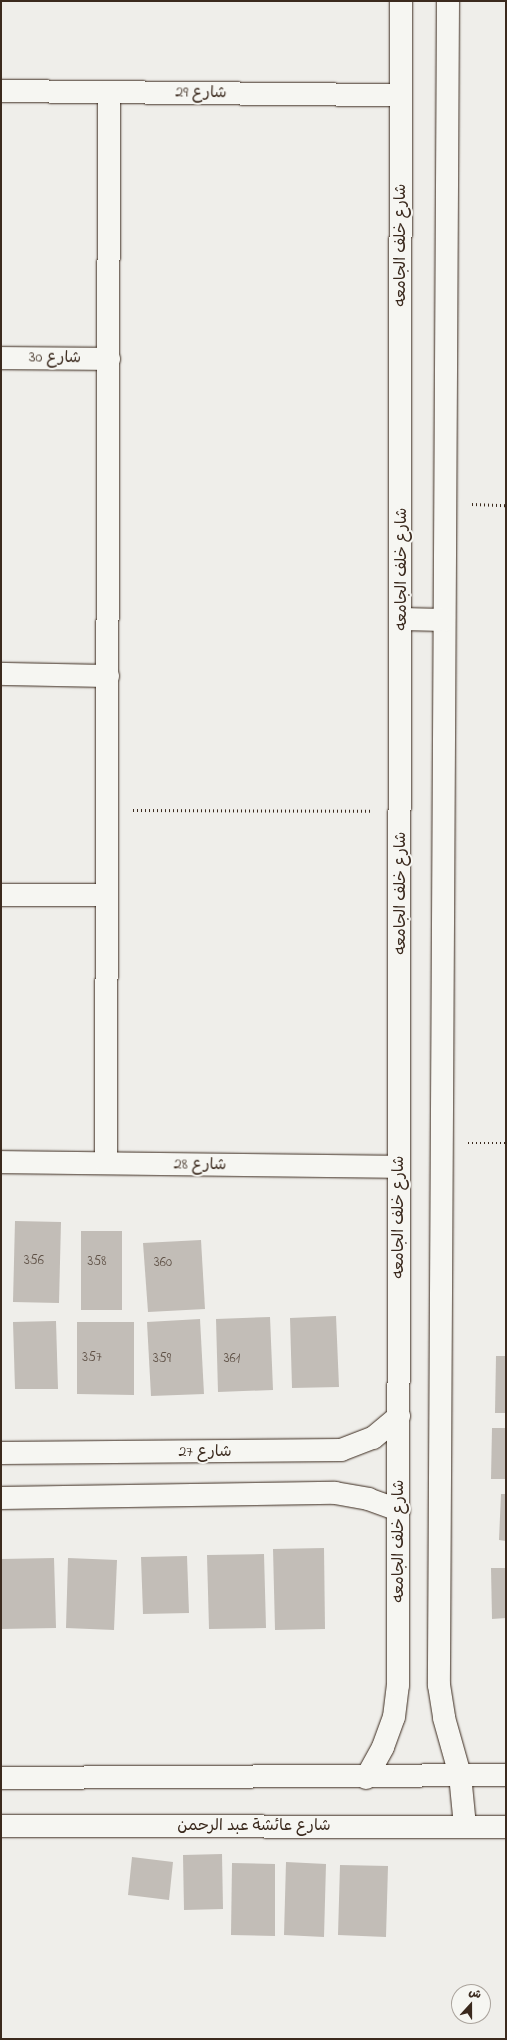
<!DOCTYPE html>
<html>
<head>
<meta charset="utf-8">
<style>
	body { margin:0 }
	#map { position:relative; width:507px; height:2040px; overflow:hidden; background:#efeeea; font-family:"Indie Flower","Playpen Sans Arabic",sans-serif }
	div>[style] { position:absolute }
	.building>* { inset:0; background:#c2bdb7 }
	.path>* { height:2.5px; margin-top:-1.25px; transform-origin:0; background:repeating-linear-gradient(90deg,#3b2a1e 0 1px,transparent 0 4px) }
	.roads { filter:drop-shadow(0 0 1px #3b2a1e) drop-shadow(0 0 1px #3b2a1e) }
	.minor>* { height:22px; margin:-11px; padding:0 11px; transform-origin:11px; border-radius:11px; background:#f6f6f2 }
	span { translate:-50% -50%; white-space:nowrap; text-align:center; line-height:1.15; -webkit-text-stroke:4px #f6f6f2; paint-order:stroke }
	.number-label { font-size:14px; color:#5d4f44 }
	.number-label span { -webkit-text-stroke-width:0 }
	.street-label { font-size:16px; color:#3b2a1e }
	.frame { position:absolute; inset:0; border:2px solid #3b2a1e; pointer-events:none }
	.north { position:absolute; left:451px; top:1984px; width:40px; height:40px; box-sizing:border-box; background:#f6f6f2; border:1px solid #aba49d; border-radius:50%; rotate:21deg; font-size:11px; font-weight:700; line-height:16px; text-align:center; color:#3b2a1e }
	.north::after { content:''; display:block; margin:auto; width:14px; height:18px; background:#3b2a1e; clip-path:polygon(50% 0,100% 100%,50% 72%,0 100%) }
</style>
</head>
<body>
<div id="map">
	<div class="building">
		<div style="clip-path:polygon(15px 1221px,61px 1222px,59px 1303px,13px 1302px)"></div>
		<div style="clip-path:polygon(81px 1231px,122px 1231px,122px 1310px,81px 1310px)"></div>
		<div style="clip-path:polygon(201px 1240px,205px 1309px,148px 1312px,143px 1243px)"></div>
		<div style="clip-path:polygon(336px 1316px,339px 1387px,292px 1388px,290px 1318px)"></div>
		<div style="clip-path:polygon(270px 1317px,273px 1390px,218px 1392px,216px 1319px)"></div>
		<div style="clip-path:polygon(200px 1319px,204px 1394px,151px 1396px,147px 1322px)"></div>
		<div style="clip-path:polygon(56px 1321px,58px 1389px,15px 1389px,13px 1322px)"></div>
		<div style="clip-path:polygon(77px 1322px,134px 1322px,134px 1395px,77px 1394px)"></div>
		<div style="clip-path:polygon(496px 1356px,506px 1356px,506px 1413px,495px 1413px)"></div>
		<div style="clip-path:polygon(492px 1428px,506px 1428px,506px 1479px,491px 1479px)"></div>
		<div style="clip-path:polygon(501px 1494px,506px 1494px,506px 1541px,499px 1540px)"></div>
		<div style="clip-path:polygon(324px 1548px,325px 1629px,275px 1630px,273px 1549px)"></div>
		<div style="clip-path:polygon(264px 1554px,266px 1628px,209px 1629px,207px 1555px)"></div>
		<div style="clip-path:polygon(187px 1556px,189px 1613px,143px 1614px,141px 1557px)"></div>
		<div style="clip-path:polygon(54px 1558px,56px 1628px,1px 1629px,1px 1559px)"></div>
		<div style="clip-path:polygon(68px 1558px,117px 1560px,114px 1630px,66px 1628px)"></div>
		<div style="clip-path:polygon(491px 1568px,506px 1568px,506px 1618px,492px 1619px)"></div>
		<div style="clip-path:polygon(222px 1854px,223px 1909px,184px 1910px,183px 1855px)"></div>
		<div style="clip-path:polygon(132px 1857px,173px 1862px,169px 1900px,128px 1895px)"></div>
		<div style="clip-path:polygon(286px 1862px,326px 1864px,324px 1937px,284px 1935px)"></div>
		<div style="clip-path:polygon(232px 1863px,275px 1864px,275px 1936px,231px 1935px)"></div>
		<div style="clip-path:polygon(340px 1865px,388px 1866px,386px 1937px,338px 1935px)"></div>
	</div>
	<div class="path">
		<div style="left:472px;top:504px;width:34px;rotate:2deg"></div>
		<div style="left:133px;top:810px;width:239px;rotate:0.2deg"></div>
		<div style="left:468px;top:1143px;width:38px"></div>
	</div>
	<div class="roads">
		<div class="minor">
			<div style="left:448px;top:1px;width:1684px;rotate:90.31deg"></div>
			<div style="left:439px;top:1685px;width:33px;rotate:81deg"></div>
			<div style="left:444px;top:1718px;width:59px;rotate:74.3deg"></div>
			<div style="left:460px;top:1775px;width:51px;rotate:84.4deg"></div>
			<div style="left:1px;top:91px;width:400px;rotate:0.6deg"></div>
			<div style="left:1px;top:358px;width:108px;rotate:0.5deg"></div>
			<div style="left:402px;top:619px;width:42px;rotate:1.4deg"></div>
			<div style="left:1px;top:674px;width:107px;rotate:1.1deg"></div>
			<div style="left:1px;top:895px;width:106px"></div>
			<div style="left:1px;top:1162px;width:398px;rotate:0.7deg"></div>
			<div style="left:106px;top:1163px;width:1071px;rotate:-89.84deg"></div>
			<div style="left:1px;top:1453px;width:340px;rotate:-0.5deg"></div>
			<div style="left:341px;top:1450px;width:34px;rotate:-21deg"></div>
			<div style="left:373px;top:1438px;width:34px;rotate:-40deg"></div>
			<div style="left:1px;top:1498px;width:334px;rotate:-0.9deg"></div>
			<div style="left:335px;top:1493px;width:34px;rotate:10deg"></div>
			<div style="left:368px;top:1499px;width:33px;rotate:20deg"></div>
			<div style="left:1px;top:1778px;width:505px;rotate:-0.34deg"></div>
			<div style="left:366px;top:1778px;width:35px;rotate:-61deg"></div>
			<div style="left:383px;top:1747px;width:32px;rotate:-70deg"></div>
			<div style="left:394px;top:1717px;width:32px;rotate:-83deg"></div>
			<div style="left:398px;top:1685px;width:1684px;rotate:-89.9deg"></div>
			<div style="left:1px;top:1826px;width:505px;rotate:0.11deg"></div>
		</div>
	</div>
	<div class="number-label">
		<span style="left:34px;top:1261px">356</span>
		<span style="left:97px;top:1262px">358</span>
		<span style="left:163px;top:1263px">360</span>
		<span style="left:92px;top:1358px">357</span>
		<span style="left:162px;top:1359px">359</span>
		<span style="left:232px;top:1359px">361</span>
	</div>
	<div class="street-label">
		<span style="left:201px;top:93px;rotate:1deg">شارع 29</span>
		<span style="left:401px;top:245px;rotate:-90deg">شارع خلف الجامعه</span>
		<span style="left:55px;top:358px;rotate:1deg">شارع 30</span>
		<span style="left:402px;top:569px;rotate:-90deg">شارع خلف الجامعه</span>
		<span style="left:401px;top:893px;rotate:-90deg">شارع خلف الجامعه</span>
		<span style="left:200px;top:1165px;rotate:1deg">شارع 28</span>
		<span style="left:399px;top:1217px;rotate:-90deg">شارع خلف الجامعه</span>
		<span style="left:205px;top:1452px">شارع 27</span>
		<span style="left:399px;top:1541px;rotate:-90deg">شارع خلف الجامعه</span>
		<span style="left:254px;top:1826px">شارع عائشة عبد الرحمن</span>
	</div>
	<div class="frame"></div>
	<div class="north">ش</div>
</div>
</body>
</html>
